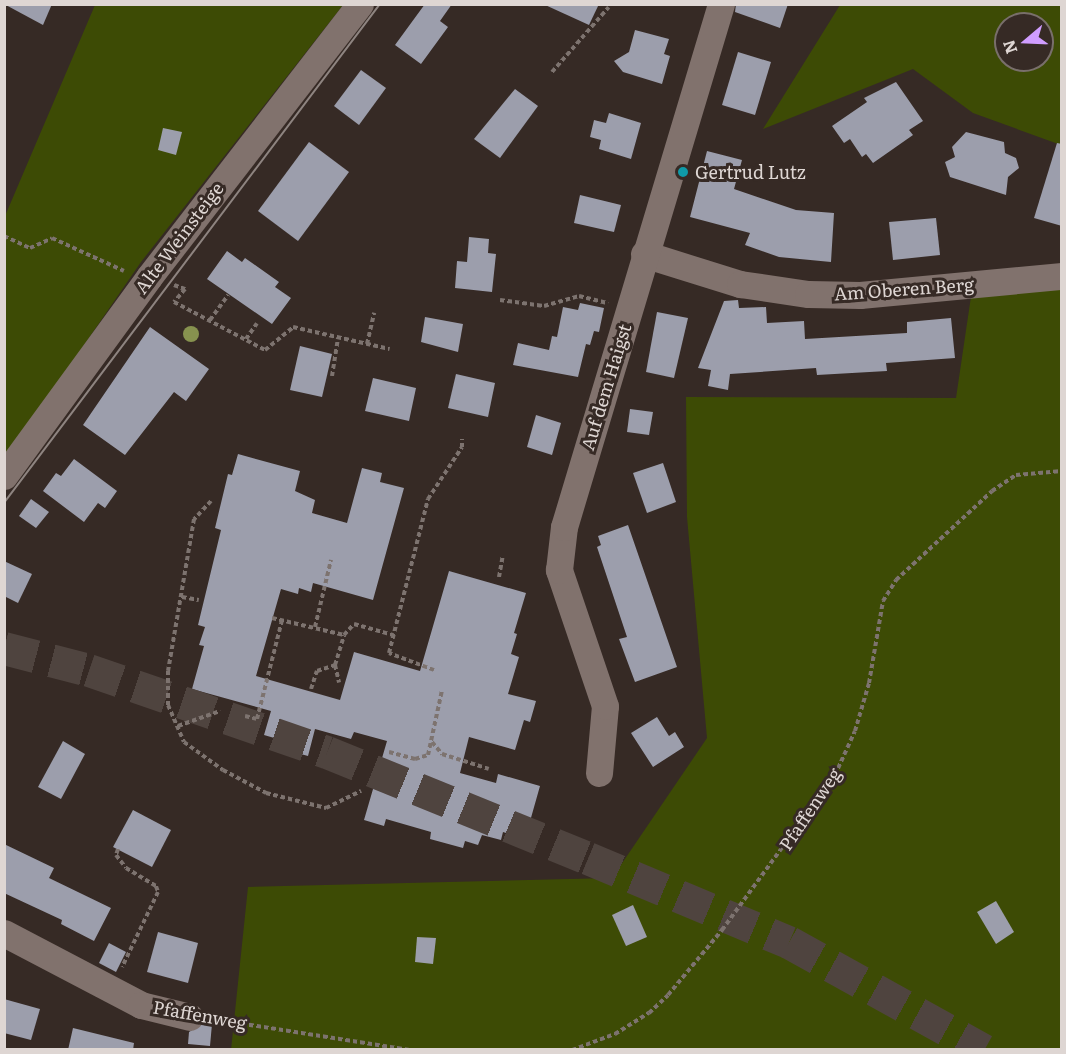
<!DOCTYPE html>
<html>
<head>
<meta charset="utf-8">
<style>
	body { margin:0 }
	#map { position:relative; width:1066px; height:1054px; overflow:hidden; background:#362a25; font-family:Literata,serif }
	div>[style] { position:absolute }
	.green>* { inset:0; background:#3d4b05 }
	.building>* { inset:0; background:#9c9eac }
	.primary-tunnel>* { height:33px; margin-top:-16.5px; transform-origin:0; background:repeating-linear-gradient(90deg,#4f443f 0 33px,transparent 0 49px) }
	.path>* { height:4px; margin-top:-2px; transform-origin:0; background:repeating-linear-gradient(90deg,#7d736f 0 4.5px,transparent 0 7.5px) }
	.street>* { height:27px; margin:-13.5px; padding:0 13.5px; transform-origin:13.5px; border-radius:13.5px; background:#81726d }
	.tram>* { height:1.5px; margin:-0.75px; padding:0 0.75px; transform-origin:0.75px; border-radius:0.75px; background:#8e8480 }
	.trees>* { width:16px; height:16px; margin:-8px; border-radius:50%; background:#87924f }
	.dots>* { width:16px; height:16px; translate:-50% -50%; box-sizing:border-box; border:3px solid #362a25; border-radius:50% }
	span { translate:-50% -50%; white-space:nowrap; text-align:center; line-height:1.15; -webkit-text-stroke:6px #362a25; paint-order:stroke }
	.poi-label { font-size:18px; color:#ded6d3 }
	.left { translate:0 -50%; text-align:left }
	.street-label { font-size:18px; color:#ded6d3 }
	.frame { position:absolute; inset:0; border:6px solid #ded6d3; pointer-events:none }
	.north { position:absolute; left:994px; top:12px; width:60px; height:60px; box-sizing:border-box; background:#362a25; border:2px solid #796f6b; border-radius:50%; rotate:251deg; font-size:16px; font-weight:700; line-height:24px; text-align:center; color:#ded6d3 }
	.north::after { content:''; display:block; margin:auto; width:21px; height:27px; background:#d09dfe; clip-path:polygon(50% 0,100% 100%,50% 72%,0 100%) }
</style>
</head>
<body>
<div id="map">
	<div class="green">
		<div style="clip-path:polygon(95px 5px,343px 5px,141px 262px,5px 460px,5px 216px)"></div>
		<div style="clip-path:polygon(evenodd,840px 5px,1061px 5px,1061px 145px,973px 113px,913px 69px,763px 129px,840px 5px,1006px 24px,1042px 24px,1042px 60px,1006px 60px,1006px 24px)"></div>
		<div style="clip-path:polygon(1061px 277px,1061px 1049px,231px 1050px,248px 887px,612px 878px,707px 738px,687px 517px,686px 397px,956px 398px,973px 283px)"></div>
	</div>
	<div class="building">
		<div style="clip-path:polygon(4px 4px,52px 4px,43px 25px)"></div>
		<div style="clip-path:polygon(425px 4px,452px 4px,440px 21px,448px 27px,421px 64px,395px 45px)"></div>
		<div style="clip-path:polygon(543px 4px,599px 4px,589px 25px)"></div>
		<div style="clip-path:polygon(736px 4px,788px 4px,780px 28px,735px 12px)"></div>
		<div style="clip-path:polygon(635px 30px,669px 39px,664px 54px,670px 56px,662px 84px,623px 72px,614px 61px,629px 52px)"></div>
		<div style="clip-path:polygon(738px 52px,771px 62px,755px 115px,722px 105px)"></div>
		<div style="clip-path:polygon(361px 70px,386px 88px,359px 125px,334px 106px)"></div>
		<div style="clip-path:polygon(896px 82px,923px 121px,909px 130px,913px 135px,873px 163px,866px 154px,862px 157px,850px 139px,844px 143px,832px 126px,867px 102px,864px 98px)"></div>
		<div style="clip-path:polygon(515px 89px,538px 106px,500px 158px,474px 139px)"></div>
		<div style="clip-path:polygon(609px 113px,641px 123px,631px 159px,599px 149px,601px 140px,590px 137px,594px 120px,606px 123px)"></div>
		<div style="clip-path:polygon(163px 128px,182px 132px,176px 155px,158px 150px)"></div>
		<div style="clip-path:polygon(966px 132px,1004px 142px,1005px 153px,1016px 158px,1019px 168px,1008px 177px,1006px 195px,950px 177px,945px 162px,955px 157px,952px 147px)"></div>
		<div style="clip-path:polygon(309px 142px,349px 172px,298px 241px,258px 211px)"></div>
		<div style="clip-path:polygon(1057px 143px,1062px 144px,1062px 226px,1034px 218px)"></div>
		<div style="clip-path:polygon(707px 151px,742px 160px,734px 189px,796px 210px,834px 213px,831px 262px,779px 257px,745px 245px,750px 233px,690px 217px)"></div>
		<div style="clip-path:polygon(580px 195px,621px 205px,614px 232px,574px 223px)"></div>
		<div style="clip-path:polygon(936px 218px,940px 255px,893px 260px,889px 222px)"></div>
		<div style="clip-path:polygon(469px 237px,489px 239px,488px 253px,496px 254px,492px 292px,455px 288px,457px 261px,467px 262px)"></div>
		<div style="clip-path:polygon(227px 251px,242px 262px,245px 258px,279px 282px,275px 287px,291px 298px,272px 324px,207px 279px)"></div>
		<div style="clip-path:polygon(738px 300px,739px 308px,766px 307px,767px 323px,804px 321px,805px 339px,907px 333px,907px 322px,951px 318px,955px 358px,886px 363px,887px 371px,817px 375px,816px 368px,730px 374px,728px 390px,708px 386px,711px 370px,698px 368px,724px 301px)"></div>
		<div style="clip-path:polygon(580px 303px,604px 308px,599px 332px,594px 331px,590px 345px,586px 344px,578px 377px,513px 365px,518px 343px,549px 350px,552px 336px,557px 337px,563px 307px,578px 310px)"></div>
		<div style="clip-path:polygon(657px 312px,688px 318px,674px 378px,646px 372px)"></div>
		<div style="clip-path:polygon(425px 317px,463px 324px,458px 352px,421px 342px)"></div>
		<div style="clip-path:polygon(150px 327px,209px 369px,186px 401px,174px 392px,125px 455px,83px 425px)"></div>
		<div style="clip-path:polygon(300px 346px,332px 354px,322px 397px,290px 390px)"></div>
		<div style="clip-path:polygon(456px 374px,495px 383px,488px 417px,448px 408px)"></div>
		<div style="clip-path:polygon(373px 378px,416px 388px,409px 421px,365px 411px)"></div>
		<div style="clip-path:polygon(630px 409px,653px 412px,649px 435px,627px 432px)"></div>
		<div style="clip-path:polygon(536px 415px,561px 423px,552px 455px,527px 447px)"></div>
		<div style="clip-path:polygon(238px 454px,300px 471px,295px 491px,315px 500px,312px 513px,347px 523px,362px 468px,382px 473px,380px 482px,404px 488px,373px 600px,313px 583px,311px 592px,299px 588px,298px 594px,281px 589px,256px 676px,340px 700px,354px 652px,420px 671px,449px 571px,526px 593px,514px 633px,517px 634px,511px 654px,519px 657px,508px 694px,536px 701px,530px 722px,524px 720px,515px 750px,469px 737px,460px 773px,496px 783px,498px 774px,540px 786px,525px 839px,503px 832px,501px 840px,482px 835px,478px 845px,465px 841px,463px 848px,430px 839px,431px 832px,386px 819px,384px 826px,364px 820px,387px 741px,354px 732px,351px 739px,315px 729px,308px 756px,286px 750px,288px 742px,264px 735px,271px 711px,192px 689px,204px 646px,199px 645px,205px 627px,198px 625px,221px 530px,215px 528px,228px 474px,232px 475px)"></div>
		<div style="clip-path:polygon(74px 459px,117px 491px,105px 508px,98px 503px,84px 522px,43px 491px,56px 473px,61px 476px)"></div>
		<div style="clip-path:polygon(663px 463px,676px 502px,647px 513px,633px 473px)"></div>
		<div style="clip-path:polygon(31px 499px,49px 512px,36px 528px,19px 516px)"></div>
		<div style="clip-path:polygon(628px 525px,677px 667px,635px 682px,619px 639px,627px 637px,597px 547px,601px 545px,598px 536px)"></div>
		<div style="clip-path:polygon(4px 561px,32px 574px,18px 603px,4px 596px)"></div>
		<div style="clip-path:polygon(657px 717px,669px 736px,675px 732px,684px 747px,653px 767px,631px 733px)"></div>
		<div style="clip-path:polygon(63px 741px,85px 754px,61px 799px,38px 787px)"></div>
		<div style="clip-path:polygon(133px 810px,171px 830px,152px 867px,113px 847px)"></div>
		<div style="clip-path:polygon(4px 844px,54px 868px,49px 878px,111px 908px,94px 941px,61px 924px,62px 920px,4px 893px)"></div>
		<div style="clip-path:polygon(996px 901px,1014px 932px,996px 944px,977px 912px)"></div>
		<div style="clip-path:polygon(633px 905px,647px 937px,626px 946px,612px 915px)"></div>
		<div style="clip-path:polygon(158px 932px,198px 943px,188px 983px,147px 972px)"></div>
		<div style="clip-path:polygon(417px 937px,436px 938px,433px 964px,415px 962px)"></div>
		<div style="clip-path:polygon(109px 943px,126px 952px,116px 972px,99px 963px)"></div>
		<div style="clip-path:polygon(4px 999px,40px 1009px,31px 1040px,4px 1033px)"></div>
		<div style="clip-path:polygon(204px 1023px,212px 1024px,210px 1046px,188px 1044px,189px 1032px)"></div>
		<div style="clip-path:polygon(73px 1028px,134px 1043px,133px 1050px,68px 1050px)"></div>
	</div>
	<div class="primary-tunnel">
		<div style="left:4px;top:648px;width:88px;rotate:14.5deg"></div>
		<div style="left:89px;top:670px;width:252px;rotate:19deg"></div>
		<div style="left:327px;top:752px;width:282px;rotate:22.1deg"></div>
		<div style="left:588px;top:858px;width:218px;rotate:22.7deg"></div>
		<div style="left:789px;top:942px;width:223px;rotate:29deg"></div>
	</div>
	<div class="path">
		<div style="left:552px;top:72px;width:86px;rotate:-48.8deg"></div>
		<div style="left:4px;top:236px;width:29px;rotate:25deg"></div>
		<div style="left:30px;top:248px;width:24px;rotate:-24deg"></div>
		<div style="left:52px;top:238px;width:79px;rotate:24.6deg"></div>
		<div style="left:174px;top:285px;width:12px;rotate:20deg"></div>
		<div style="left:185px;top:289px;width:17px;rotate:130deg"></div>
		<div style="left:174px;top:302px;width:103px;rotate:27.8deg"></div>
		<div style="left:265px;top:350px;width:36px;rotate:-39deg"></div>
		<div style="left:293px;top:327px;width:99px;rotate:12.8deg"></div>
		<div style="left:500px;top:300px;width:44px;rotate:7.8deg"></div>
		<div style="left:544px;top:306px;width:36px;rotate:-16deg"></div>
		<div style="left:579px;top:296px;width:30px;rotate:14deg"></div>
		<div style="left:210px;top:320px;width:31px;rotate:-54deg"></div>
		<div style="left:246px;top:339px;width:19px;rotate:-55deg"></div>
		<div style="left:367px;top:344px;width:32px;rotate:-77deg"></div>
		<div style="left:332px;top:376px;width:39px;rotate:-81deg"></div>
		<div style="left:211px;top:501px;width:25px;rotate:133deg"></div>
		<div style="left:194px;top:519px;width:154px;rotate:99.7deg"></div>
		<div style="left:168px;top:671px;width:34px;rotate:90deg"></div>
		<div style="left:168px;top:705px;width:40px;rotate:66.6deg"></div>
		<div style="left:184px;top:742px;width:48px;rotate:35.7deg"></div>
		<div style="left:223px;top:770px;width:49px;rotate:28.1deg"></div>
		<div style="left:266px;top:793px;width:62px;rotate:14deg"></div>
		<div style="left:326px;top:808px;width:39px;rotate:-26deg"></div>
		<div style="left:499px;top:577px;width:22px;rotate:-80deg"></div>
		<div style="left:182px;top:597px;width:17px;rotate:10deg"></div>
		<div style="left:272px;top:618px;width:74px;rotate:13.3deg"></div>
		<div style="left:344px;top:635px;width:15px;rotate:-48deg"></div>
		<div style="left:354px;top:624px;width:41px;rotate:15.8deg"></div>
		<div style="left:315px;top:627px;width:69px;rotate:-76.6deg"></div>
		<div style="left:335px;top:665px;width:18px;rotate:77deg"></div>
		<div style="left:434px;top:670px;width:48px;rotate:-159.3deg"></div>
		<div style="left:389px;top:653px;width:159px;rotate:-75.8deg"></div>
		<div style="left:428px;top:499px;width:62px;rotate:-56.8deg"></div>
		<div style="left:462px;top:447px;width:8px;rotate:-90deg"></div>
		<div style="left:311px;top:689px;width:19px;rotate:-72deg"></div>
		<div style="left:317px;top:671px;width:19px;rotate:-18deg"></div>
		<div style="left:335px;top:665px;width:31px;rotate:-73deg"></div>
		<div style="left:245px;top:716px;width:12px;rotate:14deg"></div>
		<div style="left:257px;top:719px;width:102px;rotate:-75.8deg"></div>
		<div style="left:178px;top:726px;width:45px;rotate:-19.7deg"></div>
		<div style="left:432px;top:742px;width:16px;rotate:50deg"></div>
		<div style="left:442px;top:754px;width:49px;rotate:17.7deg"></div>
		<div style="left:389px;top:752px;width:27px;rotate:15deg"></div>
		<div style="left:415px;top:759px;width:14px;rotate:-17deg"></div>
		<div style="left:428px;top:755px;width:66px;rotate:-77.8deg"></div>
		<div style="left:118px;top:849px;width:6px;rotate:108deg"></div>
		<div style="left:116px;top:855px;width:16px;rotate:52deg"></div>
		<div style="left:126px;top:868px;width:35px;rotate:31deg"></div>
		<div style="left:156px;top:886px;width:6px;rotate:72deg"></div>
		<div style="left:158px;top:892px;width:83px;rotate:115.6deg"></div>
		<div style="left:212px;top:1019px;width:200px;rotate:8.9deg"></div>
		<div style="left:572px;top:1050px;width:46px;rotate:-20.4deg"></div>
		<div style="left:615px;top:1034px;width:40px;rotate:-32deg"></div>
		<div style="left:649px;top:1013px;width:26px;rotate:-43deg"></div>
		<div style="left:668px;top:995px;width:85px;rotate:-50.3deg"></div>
		<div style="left:722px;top:930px;width:192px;rotate:-53.9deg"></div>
		<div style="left:835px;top:775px;width:48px;rotate:-65.6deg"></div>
		<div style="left:855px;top:731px;width:50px;rotate:-73.7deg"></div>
		<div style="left:869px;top:683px;width:83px;rotate:-80.3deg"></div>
		<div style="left:883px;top:601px;width:25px;rotate:-58deg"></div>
		<div style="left:896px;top:580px;width:131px;rotate:-42.8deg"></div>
		<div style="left:992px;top:491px;width:29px;rotate:-34deg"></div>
		<div style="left:1016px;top:475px;width:46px;rotate:-5deg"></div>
	</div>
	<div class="street">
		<div style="left:644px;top:254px;width:101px;rotate:17.4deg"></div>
		<div style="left:740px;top:284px;width:69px;rotate:8.4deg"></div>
		<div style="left:808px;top:294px;width:52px;rotate:1.1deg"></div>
		<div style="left:860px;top:295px;width:203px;rotate:-5.4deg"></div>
		<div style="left:4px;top:476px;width:246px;rotate:-53.9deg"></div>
		<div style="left:149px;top:277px;width:345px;rotate:-52.3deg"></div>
		<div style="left:599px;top:773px;width:67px;rotate:-84.9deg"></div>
		<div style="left:605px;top:706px;width:144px;rotate:-108.7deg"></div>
		<div style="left:559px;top:570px;width:43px;rotate:-83.4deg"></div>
		<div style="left:564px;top:527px;width:546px;rotate:-73.29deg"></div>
		<div style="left:4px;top:933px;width:155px;rotate:27.7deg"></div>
		<div style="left:141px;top:1005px;width:50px;rotate:13.8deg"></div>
	</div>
	<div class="tram">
		<div style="left:4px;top:503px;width:625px;rotate:-53deg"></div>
	</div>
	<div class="trees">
		<div style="left:191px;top:334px"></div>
	</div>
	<div class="dots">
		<div style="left:683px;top:172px;background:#0f9aa8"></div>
	</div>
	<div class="poi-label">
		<span class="left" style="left:695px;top:172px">Gertrud Lutz</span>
	</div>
	<div class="street-label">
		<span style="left:179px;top:238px;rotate:-53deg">Alte Weinsteige</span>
		<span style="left:904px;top:289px;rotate:-4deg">Am Oberen Berg</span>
		<span style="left:606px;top:387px;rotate:-73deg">Auf dem Haigst</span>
		<span style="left:810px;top:809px;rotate:-56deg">Pfaffenweg</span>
		<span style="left:200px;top:1015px;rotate:10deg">Pfaffenweg</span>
	</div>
	<div class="frame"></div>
	<div class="north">N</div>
</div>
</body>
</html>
